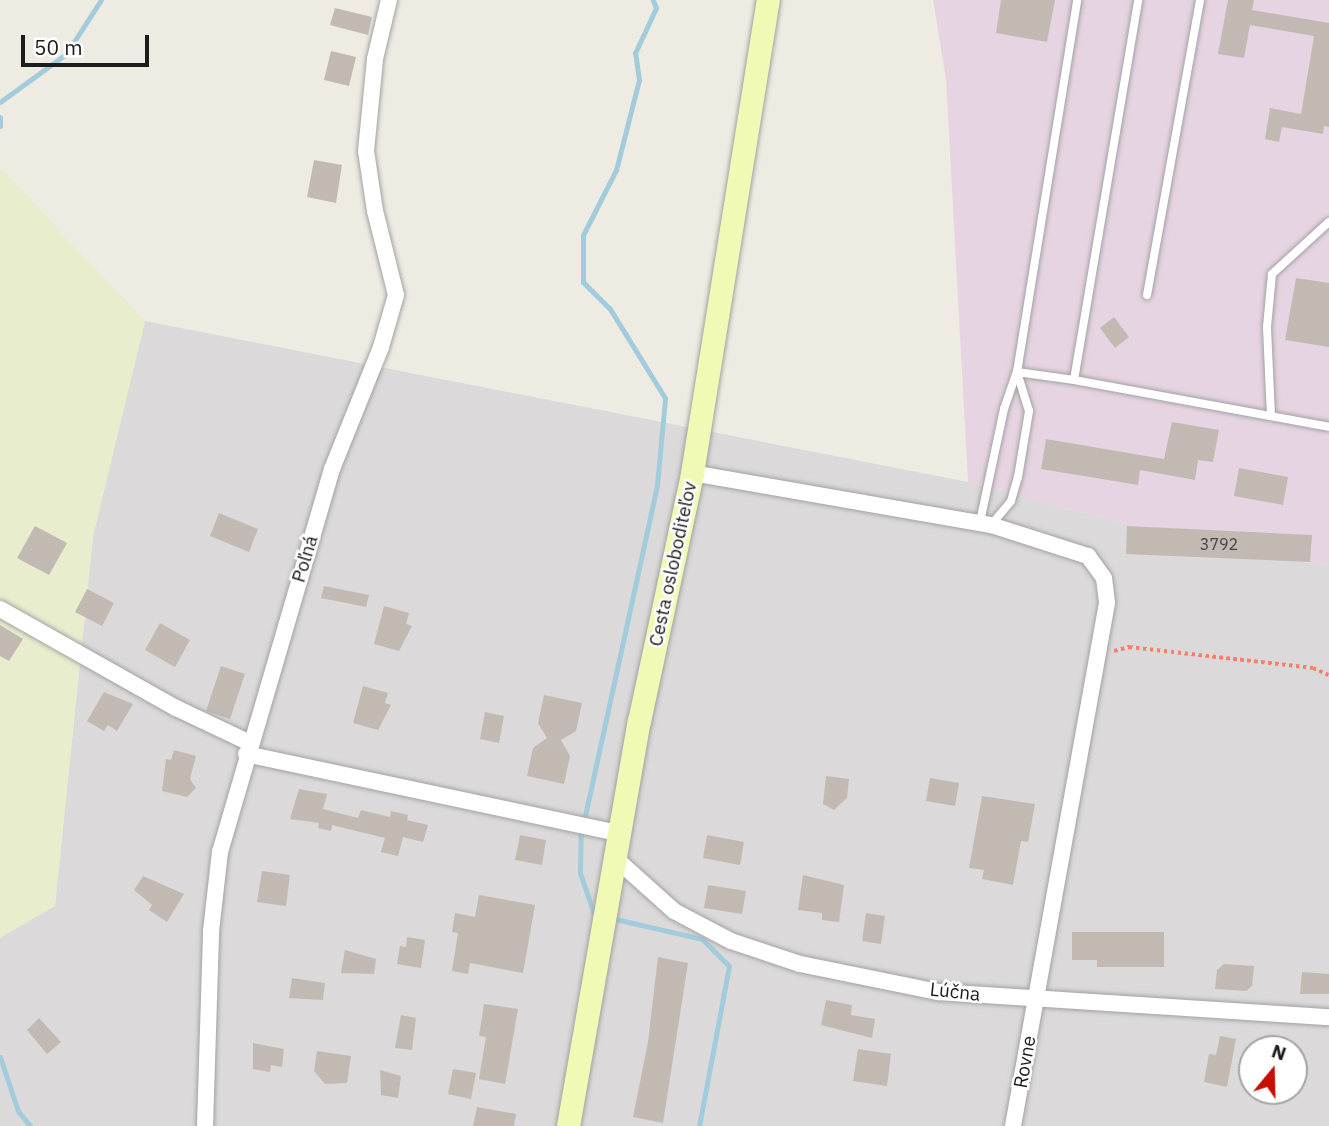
<!DOCTYPE html>
<html>
<head>
<meta charset="utf-8">
<style>
	body { margin:0 }
	#map { position:relative; width:1329px; height:1126px; overflow:hidden; background:#eeebe2; font-family:"IBM Plex Sans",sans-serif }
	div>[style] { position:absolute }
	.residential>* { inset:0; background:#dbd9d9 }
	.industrial>* { inset:0; background:#e7d4e2 }
	.farmland>* { inset:0; background:#e8edcd }
	.stream>* { height:5px; margin:-2.5px; padding:0 2.5px; transform-origin:2.5px; border-radius:2.5px; background:#a2cbdc }
	.building>* { inset:0; background:#c2bab2 }
	.path>* { height:3.5px; margin-top:-1.75px; transform-origin:0; background:repeating-linear-gradient(90deg,#f98068 0 3.5px,transparent 0 7px) }
	.roads { filter:drop-shadow(0 0 2px #a3a3a3) drop-shadow(0 0 2px #a3a3a3) }
	.lane>* { height:8px; margin:-4px; padding:0 4px; transform-origin:4px; border-radius:4px; background:#fff }
	.street>* { height:16px; margin:-8px; padding:0 8px; transform-origin:8px; border-radius:8px; background:#fff }
	.secondary>* { height:23px; margin:-11.5px; padding:0 11.5px; transform-origin:11.5px; border-radius:11.5px; background:#f1f9b5 }
	span { translate:-50% -50%; white-space:nowrap; text-align:center; line-height:1.15; -webkit-text-stroke:5px #fff; paint-order:stroke }
	.number-label { font-size:16px; color:#464442 }
	.number-label span { -webkit-text-stroke-width:0 }
	.street-label { font-size:19px; color:#1c1c1c }
	.north { position:absolute; left:1238px; top:1035px; width:70px; height:70px; box-sizing:border-box; background:#fff; border:2px solid #a4a4a4; border-radius:50%; rotate:19deg; font-size:19px; font-weight:700; line-height:28px; text-align:center; color:#1c1c1c }
	.north::after { content:''; display:block; margin:auto; width:24px; height:32px; background:#c70e01; clip-path:polygon(50% 0,100% 100%,50% 72%,0 100%) }
	.scale { position:absolute; left:21px; top:35px; width:128px; height:32px; box-sizing:border-box; border:4px solid #1c1c1c; border-top:0; padding-left:9px; font-size:21px; line-height:24px; white-space:nowrap; color:#1c1c1c; -webkit-text-stroke:5px #fff; paint-order:stroke }
</style>
</head>
<body>
<div id="map">
	<div class="residential">
		<div style="clip-path:polygon(evenodd,145px 321px,968px 482px,1214px 548px,1329px 566px,1329px 1126px,0 1126px,0 938px,55px 905px,93px 536px,145px 321px,1252px 1049px,1294px 1049px,1294px 1091px,1252px 1091px,1252px 1049px)"></div>
	</div>
	<div class="industrial">
		<div style="clip-path:polygon(933px 0,1329px 0,1329px 566px,1214px 548px,968px 482px,946px 79px)"></div>
	</div>
	<div class="farmland">
		<div style="clip-path:polygon(0 167px,145px 321px,93px 536px,55px 906px,0 938px)"></div>
	</div>
	<div class="stream">
		<div style="left:0;top:102px;width:82px;rotate:-36deg"></div>
		<div style="left:66px;top:54px;width:64px;rotate:-57.1deg"></div>
		<div style="left:0;top:117px;width:9px;rotate:90deg"></div>
		<div style="left:599px;top:913px;width:6px;rotate:-162deg"></div>
		<div style="left:593px;top:911px;width:40px;rotate:-108.9deg"></div>
		<div style="left:580px;top:873px;width:39px;rotate:-89deg"></div>
		<div style="left:581px;top:834px;width:357px;rotate:-77.7deg"></div>
		<div style="left:657px;top:485px;width:87px;rotate:-84.7deg"></div>
		<div style="left:665px;top:398px;width:105px;rotate:-121.7deg"></div>
		<div style="left:610px;top:309px;width:38px;rotate:-135deg"></div>
		<div style="left:583px;top:282px;width:47px;rotate:-90deg"></div>
		<div style="left:583px;top:235px;width:73px;rotate:-63.1deg"></div>
		<div style="left:616px;top:170px;width:93px;rotate:-75.7deg"></div>
		<div style="left:639px;top:80px;width:27px;rotate:-98deg"></div>
		<div style="left:635px;top:53px;width:50px;rotate:-65deg"></div>
		<div style="left:656px;top:8px;width:9px;rotate:-111deg"></div>
		<div style="left:611px;top:918px;width:93px;rotate:13deg"></div>
		<div style="left:702px;top:939px;width:38px;rotate:45deg"></div>
		<div style="left:729px;top:966px;width:163px;rotate:100.6deg"></div>
		<div style="left:0;top:1057px;width:57px;rotate:71.6deg"></div>
		<div style="left:18px;top:1111px;width:19px;rotate:51deg"></div>
	</div>
	<div class="building">
		<div style="clip-path:polygon(1001px 0,1055px 0,1047px 42px,996px 33px)"></div>
		<div style="clip-path:polygon(1228px 0,1254px 0,1252px 10px,1329px 23px,1329px 127px,1324px 126px,1323px 134px,1282px 127px,1279px 142px,1265px 139px,1270px 108px,1301px 114px,1314px 36px,1250px 25px,1244px 58px,1218px 54px)"></div>
		<div style="clip-path:polygon(335px 8px,372px 17px,368px 35px,330px 25px)"></div>
		<div style="clip-path:polygon(331px 51px,356px 57px,349px 86px,324px 80px)"></div>
		<div style="clip-path:polygon(314px 160px,342px 165px,336px 203px,307px 197px)"></div>
		<div style="clip-path:polygon(1296px 278px,1329px 283px,1329px 347px,1285px 340px)"></div>
		<div style="clip-path:polygon(1114px 317px,1129px 337px,1115px 348px,1100px 328px)"></div>
		<div style="clip-path:polygon(1172px 422px,1219px 430px,1213px 462px,1198px 460px,1195px 480px,1140px 470px,1138px 485px,1041px 469px,1046px 439px,1164px 459px)"></div>
		<div style="clip-path:polygon(1239px 468px,1288px 477px,1283px 505px,1234px 496px)"></div>
		<div style="clip-path:polygon(219px 513px,258px 529px,249px 552px,210px 536px)"></div>
		<div style="clip-path:polygon(35px 526px,67px 543px,49px 575px,17px 558px)"></div>
		<div style="clip-path:polygon(1127px 526px,1312px 535px,1310px 562px,1126px 554px)"></div>
		<div style="clip-path:polygon(324px 586px,369px 595px,366px 607px,321px 598px)"></div>
		<div style="clip-path:polygon(87px 589px,114px 603px,102px 626px,75px 612px)"></div>
		<div style="clip-path:polygon(384px 606px,409px 613px,406px 624px,412px 626px,399px 651px,374px 644px)"></div>
		<div style="clip-path:polygon(160px 623px,190px 640px,175px 667px,145px 650px)"></div>
		<div style="clip-path:polygon(0 625px,23px 639px,9px 661px,0 656px)"></div>
		<div style="clip-path:polygon(221px 666px,245px 674px,230px 719px,206px 711px)"></div>
		<div style="clip-path:polygon(363px 686px,388px 693px,385px 703px,391px 705px,378px 730px,353px 723px)"></div>
		<div style="clip-path:polygon(104px 692px,133px 704px,117px 731px,108px 725px,104px 731px,87px 721px)"></div>
		<div style="clip-path:polygon(544px 695px,582px 703px,576px 731px,561px 740px,570px 756px,564px 784px,527px 776px,533px 748px,547px 738px,538px 723px)"></div>
		<div style="clip-path:polygon(485px 712px,504px 716px,499px 743px,480px 739px)"></div>
		<div style="clip-path:polygon(174px 750px,196px 756px,190px 779px,196px 788px,187px 797px,162px 791px,166px 759px,171px 760px)"></div>
		<div style="clip-path:polygon(826px 776px,849px 779px,847px 798px,834px 810px,823px 804px)"></div>
		<div style="clip-path:polygon(930px 778px,959px 783px,955px 806px,926px 801px)"></div>
		<div style="clip-path:polygon(299px 789px,327px 794px,323px 809px,358px 818px,361px 810px,390px 817px,391px 811px,408px 815px,407px 820px,428px 825px,423px 842px,403px 837px,398px 856px,381px 852px,385px 838px,332px 825px,331px 831px,318px 828px,319px 823px,290px 819px)"></div>
		<div style="clip-path:polygon(982px 796px,1035px 804px,1028px 842px,1021px 841px,1013px 885px,982px 879px,984px 870px,969px 868px)"></div>
		<div style="clip-path:polygon(520px 835px,546px 840px,542px 865px,515px 860px)"></div>
		<div style="clip-path:polygon(707px 835px,744px 842px,740px 865px,703px 858px)"></div>
		<div style="clip-path:polygon(262px 871px,290px 875px,286px 906px,257px 902px)"></div>
		<div style="clip-path:polygon(803px 875px,844px 885px,839px 922px,822px 920px,822px 913px,798px 910px)"></div>
		<div style="clip-path:polygon(143px 876px,184px 894px,167px 922px,149px 910px,152px 905px,134px 890px)"></div>
		<div style="clip-path:polygon(708px 885px,746px 891px,742px 914px,704px 908px)"></div>
		<div style="clip-path:polygon(479px 895px,535px 905px,523px 973px,470px 963px,468px 974px,452px 971px,458px 933px,452px 932px,455px 913px,475px 917px)"></div>
		<div style="clip-path:polygon(866px 913px,885px 916px,881px 944px,862px 941px)"></div>
		<div style="clip-path:polygon(1072px 932px,1164px 932px,1164px 967px,1097px 967px,1097px 960px,1072px 960px)"></div>
		<div style="clip-path:polygon(407px 937px,425px 940px,421px 968px,397px 964px,400px 946px,406px 947px)"></div>
		<div style="clip-path:polygon(345px 950px,376px 959px,374px 974px,341px 973px)"></div>
		<div style="clip-path:polygon(658px 957px,688px 963px,663px 1123px,633px 1117px,648px 1042px)"></div>
		<div style="clip-path:polygon(1224px 964px,1254px 966px,1252px 986px,1246px 991px,1215px 989px,1217px 970px)"></div>
		<div style="clip-path:polygon(1302px 972px,1329px 974px,1329px 994px,1300px 994px)"></div>
		<div style="clip-path:polygon(292px 978px,325px 983px,323px 1000px,289px 998px)"></div>
		<div style="clip-path:polygon(826px 1000px,852px 1005px,851px 1015px,875px 1019px,872px 1038px,821px 1025px)"></div>
		<div style="clip-path:polygon(484px 1004px,518px 1009px,505px 1084px,479px 1079px,486px 1037px,479px 1036px)"></div>
		<div style="clip-path:polygon(401px 1015px,416px 1018px,412px 1050px,395px 1048px)"></div>
		<div style="clip-path:polygon(39px 1018px,61px 1042px,47px 1054px,27px 1030px)"></div>
		<div style="clip-path:polygon(1220px 1036px,1236px 1039px,1227px 1087px,1204px 1082px,1209px 1054px,1216px 1055px)"></div>
		<div style="clip-path:polygon(253px 1043px,284px 1049px,282px 1067px,271px 1065px,270px 1072px,253px 1069px)"></div>
		<div style="clip-path:polygon(858px 1049px,891px 1054px,887px 1086px,853px 1081px)"></div>
		<div style="clip-path:polygon(317px 1051px,351px 1056px,347px 1083px,325px 1084px,314px 1071px)"></div>
		<div style="clip-path:polygon(453px 1069px,476px 1073px,471px 1099px,448px 1094px)"></div>
		<div style="clip-path:polygon(380px 1070px,401px 1076px,398px 1098px,381px 1095px)"></div>
		<div style="clip-path:polygon(477px 1107px,516px 1114px,514px 1126px,473px 1126px)"></div>
	</div>
	<div class="path">
		<div style="left:1114px;top:651px;width:16px;rotate:-15deg"></div>
		<div style="left:1129px;top:647px;width:185px;rotate:6.5deg"></div>
		<div style="left:1313px;top:668px;width:17px;rotate:24deg"></div>
	</div>
	<div class="roads">
		<div class="lane">
			<div style="left:1147px;top:295px;width:300px;rotate:-79.8deg"></div>
			<div style="left:1074px;top:380px;width:259px;rotate:10.4deg"></div>
			<div style="left:1271px;top:416px;width:89px;rotate:-92.6deg"></div>
			<div style="left:1267px;top:327px;width:53px;rotate:-84.6deg"></div>
			<div style="left:1272px;top:274px;width:77px;rotate:-42.4deg"></div>
			<div style="left:980px;top:522px;width:116px;rotate:-78deg"></div>
			<div style="left:1004px;top:409px;width:39px;rotate:-71deg"></div>
			<div style="left:1017px;top:372px;width:377px;rotate:-80.8deg"></div>
			<div style="left:991px;top:525px;width:31px;rotate:-50deg"></div>
			<div style="left:1011px;top:501px;width:25px;rotate:-74deg"></div>
			<div style="left:1018px;top:477px;width:67px;rotate:-80.5deg"></div>
			<div style="left:1029px;top:411px;width:41px;rotate:-107.1deg"></div>
			<div style="left:1017px;top:372px;width:58px;rotate:8deg"></div>
			<div style="left:1074px;top:380px;width:385px;rotate:-80.4deg"></div>
		</div>
		<div class="street">
			<div style="left:692px;top:473px;width:303px;rotate:9.9deg"></div>
			<div style="left:991px;top:525px;width:102px;rotate:17.7deg"></div>
			<div style="left:1088px;top:556px;width:27px;rotate:54deg"></div>
			<div style="left:1104px;top:578px;width:25px;rotate:83deg"></div>
			<div style="left:1107px;top:603px;width:531px;rotate:100.19deg"></div>
			<div style="left:0;top:609px;width:202px;rotate:29.4deg"></div>
			<div style="left:176px;top:708px;width:82px;rotate:25.3deg"></div>
			<div style="left:246px;top:754px;width:381px;rotate:12deg"></div>
			<div style="left:615px;top:858px;width:79px;rotate:41.9deg"></div>
			<div style="left:674px;top:911px;width:64px;rotate:27.8deg"></div>
			<div style="left:731px;top:941px;width:73px;rotate:18.4deg"></div>
			<div style="left:800px;top:964px;width:141px;rotate:11.5deg"></div>
			<div style="left:938px;top:992px;width:392px;rotate:3.7deg"></div>
			<div style="left:205px;top:1126px;width:195px;rotate:-88.2deg"></div>
			<div style="left:211px;top:931px;width:80px;rotate:-83.5deg"></div>
			<div style="left:220px;top:852px;width:399px;rotate:-73.7deg"></div>
			<div style="left:332px;top:469px;width:131px;rotate:-68.1deg"></div>
			<div style="left:381px;top:347px;width:54px;rotate:-73.9deg"></div>
			<div style="left:396px;top:295px;width:87px;rotate:-104deg"></div>
			<div style="left:375px;top:211px;width:61px;rotate:-98.5deg"></div>
			<div style="left:366px;top:151px;width:92px;rotate:-84.4deg"></div>
			<div style="left:375px;top:59px;width:61px;rotate:-76.7deg"></div>
		</div>
		<div class="secondary">
			<div style="left:568px;top:1126px;width:411px;rotate:-80.1deg"></div>
			<div style="left:639px;top:721px;width:254px;rotate:-77.9deg"></div>
			<div style="left:692px;top:473px;width:479px;rotate:-80.9deg"></div>
		</div>
	</div>
	<div class="number-label">
		<span style="left:1219px;top:544px">3792</span>
	</div>
	<div class="street-label">
		<span style="left:305px;top:559px;rotate:-73deg">Poľná</span>
		<span style="left:673px;top:564px;rotate:-78deg">Cesta osloboditeľov</span>
		<span style="left:955px;top:992px;rotate:6deg">Lúčna</span>
		<span style="left:1025px;top:1062px;rotate:-80deg">Rovne</span>
	</div>
	<div class="north">N</div>
	<div class="scale">50 m</div>
</div>
</body>
</html>
